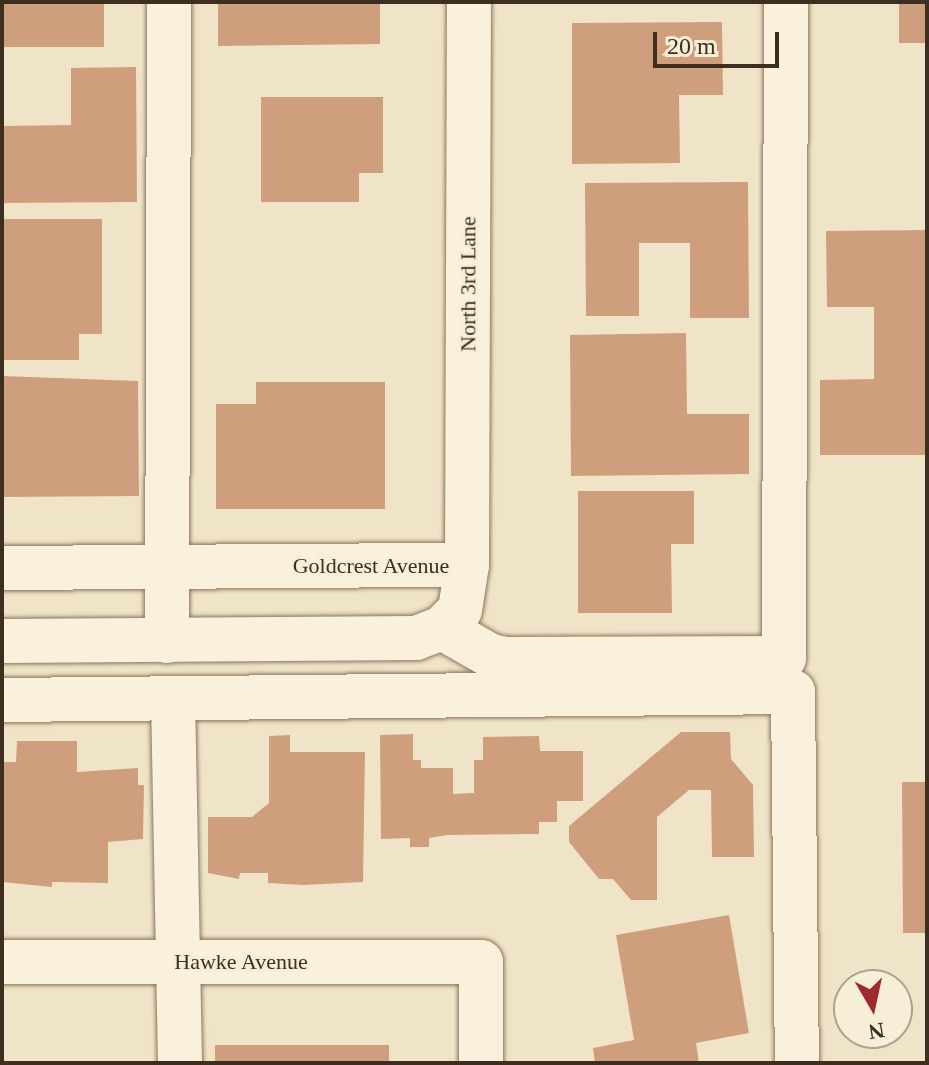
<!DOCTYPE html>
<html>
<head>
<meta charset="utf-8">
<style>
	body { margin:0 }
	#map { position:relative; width:929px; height:1065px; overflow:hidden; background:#f0e4c8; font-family:Georgia,serif }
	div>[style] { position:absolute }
	.building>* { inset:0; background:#cf9f7d }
	.roads { filter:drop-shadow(0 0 2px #8d765c) drop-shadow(0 0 2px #8d765c) }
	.minor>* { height:44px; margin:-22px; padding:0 22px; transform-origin:22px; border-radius:22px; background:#faf1dc }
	span { translate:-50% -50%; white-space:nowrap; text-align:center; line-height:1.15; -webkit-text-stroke:6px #f7eed8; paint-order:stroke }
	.street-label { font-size:22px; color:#3d2e20 }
	.frame { position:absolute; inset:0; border:4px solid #3d2e20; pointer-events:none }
	.north { position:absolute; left:833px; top:969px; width:80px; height:80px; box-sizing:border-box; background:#f7eed8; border:2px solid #ada18e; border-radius:50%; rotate:171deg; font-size:22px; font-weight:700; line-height:32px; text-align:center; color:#3d2e20 }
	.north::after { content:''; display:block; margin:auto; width:28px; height:36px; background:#9e2a2b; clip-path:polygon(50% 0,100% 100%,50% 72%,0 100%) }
	.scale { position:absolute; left:653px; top:32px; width:126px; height:36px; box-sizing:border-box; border:4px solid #3d2e20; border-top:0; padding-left:10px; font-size:24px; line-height:28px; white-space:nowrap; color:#3d2e20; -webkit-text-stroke:6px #f7eed8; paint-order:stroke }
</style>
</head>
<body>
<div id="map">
	<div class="building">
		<div style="clip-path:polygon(2px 2px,104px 2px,104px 47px,2px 47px)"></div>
		<div style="clip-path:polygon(218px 2px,380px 2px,380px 44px,218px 46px)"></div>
		<div style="clip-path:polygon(899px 2px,927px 2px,927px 43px,899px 43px)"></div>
		<div style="clip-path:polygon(722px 22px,723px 95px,679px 95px,680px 163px,572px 164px,572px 23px)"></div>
		<div style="clip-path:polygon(136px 67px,137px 202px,2px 203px,2px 126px,71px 125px,71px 68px)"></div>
		<div style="clip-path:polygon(261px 97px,383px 97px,383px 173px,359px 173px,359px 202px,261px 202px)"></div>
		<div style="clip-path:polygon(748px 182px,749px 318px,690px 318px,690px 243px,639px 243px,639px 316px,586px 316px,585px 183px)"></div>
		<div style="clip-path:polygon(2px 219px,102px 219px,102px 334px,79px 334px,79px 360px,2px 360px)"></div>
		<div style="clip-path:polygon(927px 230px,927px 455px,820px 455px,820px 380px,874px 379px,874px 307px,827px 307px,826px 231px)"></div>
		<div style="clip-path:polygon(686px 333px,687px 414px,749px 414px,749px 474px,571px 476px,570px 335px)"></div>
		<div style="clip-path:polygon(2px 376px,138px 381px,139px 496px,2px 497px)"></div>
		<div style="clip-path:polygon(256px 382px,385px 382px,385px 509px,216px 509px,216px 404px,256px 404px)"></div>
		<div style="clip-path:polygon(578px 491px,694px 491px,694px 544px,671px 544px,672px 613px,578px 613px)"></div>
		<div style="clip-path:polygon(681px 732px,730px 732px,731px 759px,753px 785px,754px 857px,712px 857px,711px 790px,689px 790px,657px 817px,657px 900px,631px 900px,613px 879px,599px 879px,569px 842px,569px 826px)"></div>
		<div style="clip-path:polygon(413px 734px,413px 760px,421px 760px,421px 768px,453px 768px,453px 794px,474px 793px,474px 760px,483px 760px,483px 737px,539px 736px,540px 751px,583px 751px,583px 801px,557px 801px,557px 822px,539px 822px,539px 834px,447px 835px,429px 838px,429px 847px,410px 847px,410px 838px,381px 839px,380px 735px)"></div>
		<div style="clip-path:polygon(290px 735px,290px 752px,365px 752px,363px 882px,303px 885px,268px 883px,268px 873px,240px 873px,239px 879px,208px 873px,208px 817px,252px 817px,269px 803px,269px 736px)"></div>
		<div style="clip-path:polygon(17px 741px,77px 741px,77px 772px,138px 768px,138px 785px,144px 785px,143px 839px,108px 842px,108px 883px,52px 882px,52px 887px,2px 882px,2px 762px,16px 762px)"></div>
		<div style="clip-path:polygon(902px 782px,927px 782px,927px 933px,903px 933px)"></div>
		<div style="clip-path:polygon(729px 915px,749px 1033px,696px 1043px,699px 1063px,595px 1063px,593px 1048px,634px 1040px,616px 935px)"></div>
		<div style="clip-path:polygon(215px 1045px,389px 1045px,389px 1063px,215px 1063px)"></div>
	</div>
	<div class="roads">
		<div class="minor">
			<div style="left:2px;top:568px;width:465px;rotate:-0.4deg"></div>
			<div style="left:442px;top:628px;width:56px;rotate:29.7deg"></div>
			<div style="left:491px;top:656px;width:16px;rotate:11deg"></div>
			<div style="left:507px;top:659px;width:277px;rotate:-0.2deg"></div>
			<div style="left:784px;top:658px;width:656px;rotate:-89.83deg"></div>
			<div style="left:2px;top:641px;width:414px;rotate:-0.4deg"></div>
			<div style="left:416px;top:638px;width:28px;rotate:-21deg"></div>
			<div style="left:442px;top:628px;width:25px;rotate:-45deg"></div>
			<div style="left:460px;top:610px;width:46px;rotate:-81.2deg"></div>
			<div style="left:467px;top:565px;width:563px;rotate:-89.8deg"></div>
			<div style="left:167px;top:641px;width:639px;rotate:-89.82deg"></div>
			<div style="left:173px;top:698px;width:365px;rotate:88.9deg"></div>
			<div style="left:2px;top:700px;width:791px;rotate:-0.58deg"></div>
			<div style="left:793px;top:692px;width:371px;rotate:89.4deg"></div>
			<div style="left:2px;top:962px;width:479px"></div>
			<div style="left:481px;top:962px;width:101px;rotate:90deg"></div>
		</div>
	</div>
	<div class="street-label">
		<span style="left:468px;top:284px;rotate:-90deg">North 3rd Lane</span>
		<span style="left:371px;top:566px">Goldcrest Avenue</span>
		<span style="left:241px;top:962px">Hawke Avenue</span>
	</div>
	<div class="frame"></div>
	<div class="north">N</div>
	<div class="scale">20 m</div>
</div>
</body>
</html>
